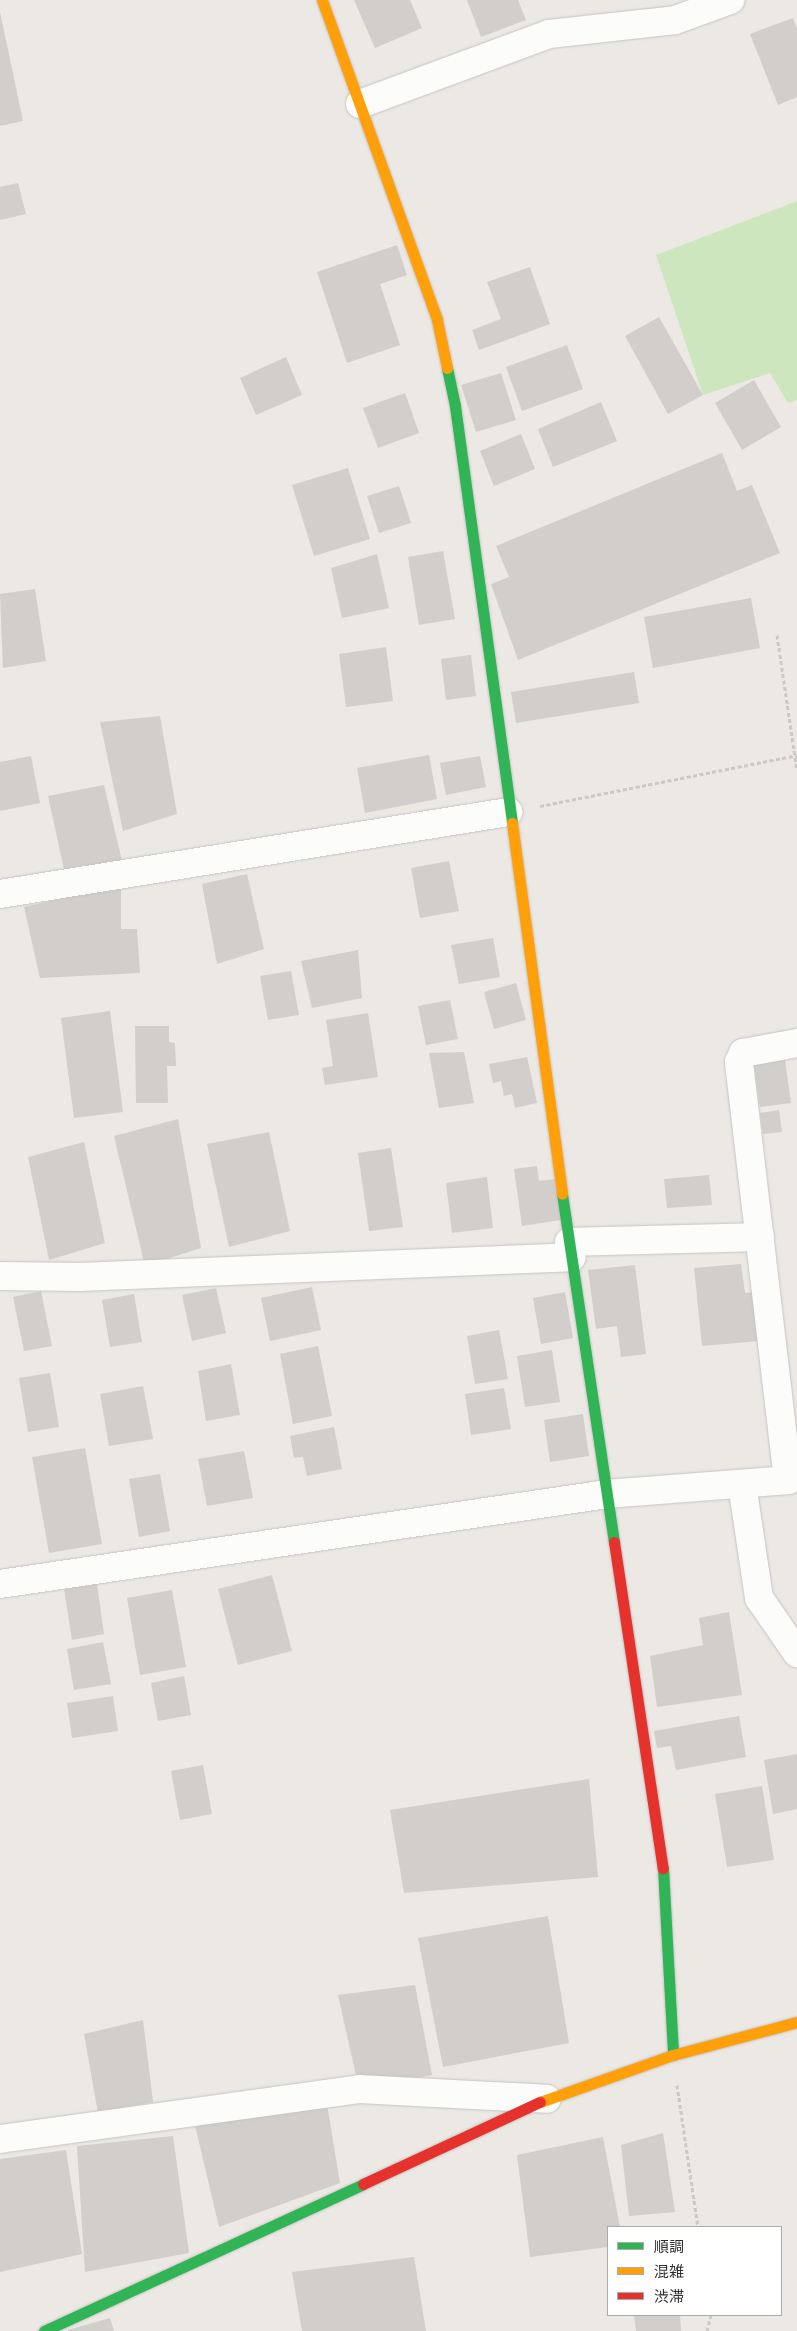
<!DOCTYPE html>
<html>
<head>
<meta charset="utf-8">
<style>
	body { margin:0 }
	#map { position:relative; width:797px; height:2331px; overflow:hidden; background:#ece8e4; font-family:"DM Sans","Noto Sans JP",sans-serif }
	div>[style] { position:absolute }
	.green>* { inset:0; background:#cee6be }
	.building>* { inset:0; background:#d1cecb }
	.path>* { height:3px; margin-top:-1.5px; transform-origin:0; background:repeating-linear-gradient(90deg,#c9c9c8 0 4px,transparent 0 6.5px) }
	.roads { filter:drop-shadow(0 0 1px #c5c4c5) drop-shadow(0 0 1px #c5c4c5) }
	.street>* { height:28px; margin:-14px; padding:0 14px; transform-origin:14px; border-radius:14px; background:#fcfcfb }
	.fast>* { height:11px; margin:-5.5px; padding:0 5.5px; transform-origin:5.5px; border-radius:5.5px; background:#30b455 }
	.slow>* { height:11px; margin:-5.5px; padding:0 5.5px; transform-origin:5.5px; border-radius:5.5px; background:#ff9f0a }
	.jam>* { height:11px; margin:-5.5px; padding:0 5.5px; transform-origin:5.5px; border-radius:5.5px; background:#e5322d }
	span { translate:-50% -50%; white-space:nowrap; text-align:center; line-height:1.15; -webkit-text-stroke:5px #fff; paint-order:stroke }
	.legend { position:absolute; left:607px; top:2226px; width:175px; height:90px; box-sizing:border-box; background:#fff; border:1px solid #ababab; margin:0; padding:6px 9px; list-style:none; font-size:15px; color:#2e2e2e }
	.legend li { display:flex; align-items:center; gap:10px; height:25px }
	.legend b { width:25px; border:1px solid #ababab }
</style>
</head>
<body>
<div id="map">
	<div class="green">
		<div style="clip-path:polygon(797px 201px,797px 400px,788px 403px,770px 373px,703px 395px,656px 255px)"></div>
	</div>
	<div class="building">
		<div style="clip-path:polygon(354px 0,410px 0,422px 28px,375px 48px)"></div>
		<div style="clip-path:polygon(467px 0,518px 0,526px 20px,481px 37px)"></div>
		<div style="clip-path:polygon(0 12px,23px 121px,0 126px)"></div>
		<div style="clip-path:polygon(793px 18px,797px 29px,797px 97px,778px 105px,750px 34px)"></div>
		<div style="clip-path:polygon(18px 183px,26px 214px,0 220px,0 187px)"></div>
		<div style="clip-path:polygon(397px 245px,407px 275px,380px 284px,400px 345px,347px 363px,317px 272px)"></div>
		<div style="clip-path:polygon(530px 267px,550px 324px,479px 350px,472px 330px,501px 319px,487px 282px)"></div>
		<div style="clip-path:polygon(659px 317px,703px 395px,668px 414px,625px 336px)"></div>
		<div style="clip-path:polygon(567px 345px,583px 389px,522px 411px,506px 367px)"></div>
		<div style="clip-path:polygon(286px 357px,302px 395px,256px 415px,240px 378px)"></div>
		<div style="clip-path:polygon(501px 373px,516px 420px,476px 432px,461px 385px)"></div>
		<div style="clip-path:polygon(754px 380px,781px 427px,742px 450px,715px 403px)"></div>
		<div style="clip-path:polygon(405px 393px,419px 433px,378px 448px,363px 408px)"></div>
		<div style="clip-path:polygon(601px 402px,617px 441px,553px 467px,538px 429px)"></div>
		<div style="clip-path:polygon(521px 434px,535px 469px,494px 486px,480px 451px)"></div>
		<div style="clip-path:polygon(722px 453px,737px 491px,752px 485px,780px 553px,518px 660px,491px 584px,509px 577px,496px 546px)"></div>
		<div style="clip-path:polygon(348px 468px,370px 539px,314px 556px,292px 485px)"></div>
		<div style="clip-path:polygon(399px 486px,411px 523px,379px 533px,367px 496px)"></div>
		<div style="clip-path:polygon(443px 551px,455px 619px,419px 625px,408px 557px)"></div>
		<div style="clip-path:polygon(377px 554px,389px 608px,342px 618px,331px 568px)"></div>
		<div style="clip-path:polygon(35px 589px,46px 661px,3px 668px,0 594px)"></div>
		<div style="clip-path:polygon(751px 598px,760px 648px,653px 668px,644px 617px)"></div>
		<div style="clip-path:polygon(386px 647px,393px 701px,346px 707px,339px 654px)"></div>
		<div style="clip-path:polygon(471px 655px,476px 696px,446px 700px,441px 659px)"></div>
		<div style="clip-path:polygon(634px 672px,639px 703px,516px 723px,511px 692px)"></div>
		<div style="clip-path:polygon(160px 716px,177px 814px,123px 831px,100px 722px)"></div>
		<div style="clip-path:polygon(429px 755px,437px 799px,365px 813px,357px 768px)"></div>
		<div style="clip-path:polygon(31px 756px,40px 803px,0 811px,0 762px)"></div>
		<div style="clip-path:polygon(480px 756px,486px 787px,446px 795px,440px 763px)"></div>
		<div style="clip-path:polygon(104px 785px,123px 865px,65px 874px,48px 796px)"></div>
		<div style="clip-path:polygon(449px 861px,459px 911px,420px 918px,411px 868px)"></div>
		<div style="clip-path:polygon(247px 874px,264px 949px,217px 964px,202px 884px)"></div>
		<div style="clip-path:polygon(121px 885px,121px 929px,137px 929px,140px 973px,40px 978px,24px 907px)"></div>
		<div style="clip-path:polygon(493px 938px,500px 977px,459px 984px,451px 945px)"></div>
		<div style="clip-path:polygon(358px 950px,362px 998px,312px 1008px,301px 961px)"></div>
		<div style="clip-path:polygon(291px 971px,299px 1015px,268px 1020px,260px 976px)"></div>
		<div style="clip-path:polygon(516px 983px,526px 1020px,494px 1029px,484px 992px)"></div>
		<div style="clip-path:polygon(450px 1000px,458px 1039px,426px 1045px,418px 1006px)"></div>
		<div style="clip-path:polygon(110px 1011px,123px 1112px,74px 1118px,61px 1018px)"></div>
		<div style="clip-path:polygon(368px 1013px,378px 1077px,325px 1085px,322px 1068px,333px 1066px,326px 1020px)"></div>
		<div style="clip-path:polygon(135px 1026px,169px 1026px,169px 1042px,175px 1043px,176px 1066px,167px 1066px,168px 1103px,136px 1103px)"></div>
		<div style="clip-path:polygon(464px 1052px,474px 1103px,439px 1108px,429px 1053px)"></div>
		<div style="clip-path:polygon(527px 1057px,537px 1103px,515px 1108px,512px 1094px,504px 1096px,501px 1081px,493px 1083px,489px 1064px)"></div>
		<div style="clip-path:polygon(785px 1060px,791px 1103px,760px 1107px,754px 1065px)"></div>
		<div style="clip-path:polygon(779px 1110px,782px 1132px,763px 1134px,760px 1113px)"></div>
		<div style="clip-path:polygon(178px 1119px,201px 1248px,145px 1266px,114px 1136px)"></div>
		<div style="clip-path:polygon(269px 1132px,290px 1231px,229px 1247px,207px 1144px)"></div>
		<div style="clip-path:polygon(84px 1142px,105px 1243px,49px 1260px,28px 1157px)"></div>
		<div style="clip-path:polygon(391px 1148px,403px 1227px,369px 1231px,358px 1153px)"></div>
		<div style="clip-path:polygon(537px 1166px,539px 1181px,555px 1179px,561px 1220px,522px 1226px,514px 1169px)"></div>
		<div style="clip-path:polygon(709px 1175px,712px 1205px,667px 1208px,664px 1179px)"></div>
		<div style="clip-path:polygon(487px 1177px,493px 1228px,452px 1233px,446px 1183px)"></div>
		<div style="clip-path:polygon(741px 1264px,745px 1293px,754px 1292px,759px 1341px,702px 1346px,694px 1268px)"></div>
		<div style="clip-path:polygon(635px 1265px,646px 1354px,621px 1357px,617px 1326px,596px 1329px,588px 1270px)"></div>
		<div style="clip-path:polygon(312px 1287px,321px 1330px,270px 1341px,261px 1298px)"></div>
		<div style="clip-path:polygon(216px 1288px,226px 1333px,192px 1341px,182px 1295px)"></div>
		<div style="clip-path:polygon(41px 1291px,52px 1346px,24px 1351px,13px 1297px)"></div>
		<div style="clip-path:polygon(565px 1292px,573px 1338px,541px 1344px,533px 1298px)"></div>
		<div style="clip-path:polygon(134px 1294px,142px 1342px,110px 1347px,102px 1300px)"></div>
		<div style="clip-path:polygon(499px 1330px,508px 1379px,475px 1384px,467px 1336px)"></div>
		<div style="clip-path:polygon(318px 1346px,332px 1416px,293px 1424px,280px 1354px)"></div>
		<div style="clip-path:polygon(552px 1350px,560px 1402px,525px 1407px,517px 1356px)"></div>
		<div style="clip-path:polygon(231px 1364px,240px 1415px,206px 1421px,198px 1371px)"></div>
		<div style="clip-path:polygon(50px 1373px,59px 1427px,28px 1432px,19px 1378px)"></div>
		<div style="clip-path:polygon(143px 1386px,153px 1439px,109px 1446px,100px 1394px)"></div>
		<div style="clip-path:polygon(504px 1388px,511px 1429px,471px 1435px,465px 1394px)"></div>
		<div style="clip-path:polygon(583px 1414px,589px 1456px,550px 1462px,544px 1420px)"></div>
		<div style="clip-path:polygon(334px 1427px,342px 1469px,307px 1476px,303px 1457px,294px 1458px,290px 1436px)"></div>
		<div style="clip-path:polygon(85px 1448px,102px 1544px,49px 1553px,32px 1457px)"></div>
		<div style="clip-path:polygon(244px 1451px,253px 1498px,207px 1506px,198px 1459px)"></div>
		<div style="clip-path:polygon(160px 1474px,170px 1531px,139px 1537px,129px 1479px)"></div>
		<div style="clip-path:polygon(272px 1575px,292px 1651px,238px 1665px,218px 1589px)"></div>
		<div style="clip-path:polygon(97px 1584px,104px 1634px,72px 1640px,64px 1589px)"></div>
		<div style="clip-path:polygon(172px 1590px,186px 1667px,140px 1675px,127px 1598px)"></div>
		<div style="clip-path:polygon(729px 1612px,742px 1695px,657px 1707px,650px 1656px,703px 1645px,699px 1618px)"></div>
		<div style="clip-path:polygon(103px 1642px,111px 1684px,74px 1690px,67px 1649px)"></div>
		<div style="clip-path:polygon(184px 1676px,191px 1715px,158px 1721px,151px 1683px)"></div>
		<div style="clip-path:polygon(113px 1696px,118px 1731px,72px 1738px,67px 1703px)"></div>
		<div style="clip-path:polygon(739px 1716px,746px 1757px,676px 1770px,671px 1746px,657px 1748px,654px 1731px)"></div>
		<div style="clip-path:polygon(797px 1754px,797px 1809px,773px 1814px,764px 1760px)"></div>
		<div style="clip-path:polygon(203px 1765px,212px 1814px,180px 1820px,171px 1771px)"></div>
		<div style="clip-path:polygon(589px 1779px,598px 1877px,404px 1893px,390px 1810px)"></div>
		<div style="clip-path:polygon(762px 1786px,774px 1860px,727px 1867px,715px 1794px)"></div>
		<div style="clip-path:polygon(548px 1916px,569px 2043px,443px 2067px,418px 1938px)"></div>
		<div style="clip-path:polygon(415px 1985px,432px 2075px,359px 2089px,338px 1995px)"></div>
		<div style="clip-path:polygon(143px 2020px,153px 2102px,98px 2113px,84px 2034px)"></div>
		<div style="clip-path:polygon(327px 2104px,340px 2183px,219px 2227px,194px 2121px)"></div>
		<div style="clip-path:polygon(663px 2133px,675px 2212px,629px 2216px,621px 2145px)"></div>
		<div style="clip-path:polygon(173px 2136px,189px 2253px,85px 2272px,77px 2146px)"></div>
		<div style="clip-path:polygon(603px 2137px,620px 2227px,608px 2227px,608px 2247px,530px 2257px,517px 2155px)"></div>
		<div style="clip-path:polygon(66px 2150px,82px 2254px,0 2272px,0 2159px)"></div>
		<div style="clip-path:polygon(414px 2257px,426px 2331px,302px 2331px,292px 2272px)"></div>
		<div style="clip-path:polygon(634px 2315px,680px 2315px,681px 2331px,636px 2331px)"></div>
		<div style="clip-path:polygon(110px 2318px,114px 2331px,68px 2331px,68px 2330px)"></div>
	</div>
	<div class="path">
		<div style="left:777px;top:635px;width:136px;rotate:81.6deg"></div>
		<div style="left:540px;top:806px;width:262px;rotate:-11.2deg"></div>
		<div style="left:677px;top:2085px;width:144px;rotate:81.6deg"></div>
		<div style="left:707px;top:2331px;width:16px;rotate:-76deg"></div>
	</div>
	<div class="roads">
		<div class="street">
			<div style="left:360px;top:104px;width:202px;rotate:-20.3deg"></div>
			<div style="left:549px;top:34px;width:127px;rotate:-6.3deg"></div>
			<div style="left:675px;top:20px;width:59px;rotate:-20deg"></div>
			<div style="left:0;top:894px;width:515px;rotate:-9.17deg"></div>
			<div style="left:569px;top:1242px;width:191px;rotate:-1.5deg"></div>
			<div style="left:0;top:1276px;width:79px;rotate:0.7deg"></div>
			<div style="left:79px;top:1277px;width:493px;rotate:-2.3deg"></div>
			<div style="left:742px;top:1484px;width:115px;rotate:81.5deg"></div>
			<div style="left:759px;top:1598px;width:67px;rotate:55.4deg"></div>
			<div style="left:0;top:1584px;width:614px;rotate:-8.43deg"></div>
			<div style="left:607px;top:1494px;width:182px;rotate:-4.4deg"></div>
			<div style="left:788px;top:1480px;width:421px;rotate:-96.7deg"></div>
			<div style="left:739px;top:1062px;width:10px;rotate:-66deg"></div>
			<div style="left:743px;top:1053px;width:55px;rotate:-10.5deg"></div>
			<div style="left:0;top:2139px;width:362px;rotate:-7.9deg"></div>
			<div style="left:359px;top:2089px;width:188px;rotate:3deg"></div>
		</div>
		<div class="fast">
			<div style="left:447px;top:368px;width:39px;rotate:78deg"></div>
			<div style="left:455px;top:406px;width:421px;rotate:82.2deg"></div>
			<div style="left:562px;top:1194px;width:352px;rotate:81.5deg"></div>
			<div style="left:663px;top:1868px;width:187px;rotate:86.9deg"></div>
			<div style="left:44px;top:2331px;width:351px;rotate:-24.7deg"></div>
		</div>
		<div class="slow">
			<div style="left:322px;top:0;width:340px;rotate:70.2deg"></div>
			<div style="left:437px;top:320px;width:49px;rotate:78.2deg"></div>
			<div style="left:512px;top:823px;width:374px;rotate:82.3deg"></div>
			<div style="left:540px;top:2102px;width:141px;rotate:-19.5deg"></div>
			<div style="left:673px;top:2055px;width:128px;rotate:-14.9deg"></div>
		</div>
		<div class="jam">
			<div style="left:614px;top:1542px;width:330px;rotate:81.5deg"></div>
			<div style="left:363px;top:2184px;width:195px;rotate:-24.9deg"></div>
		</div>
	</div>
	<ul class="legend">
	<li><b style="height:6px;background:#30b455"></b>順調</li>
	<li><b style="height:6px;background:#ff9f0a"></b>混雑</li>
	<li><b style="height:6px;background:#e5322d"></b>渋滞</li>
	</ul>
</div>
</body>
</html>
